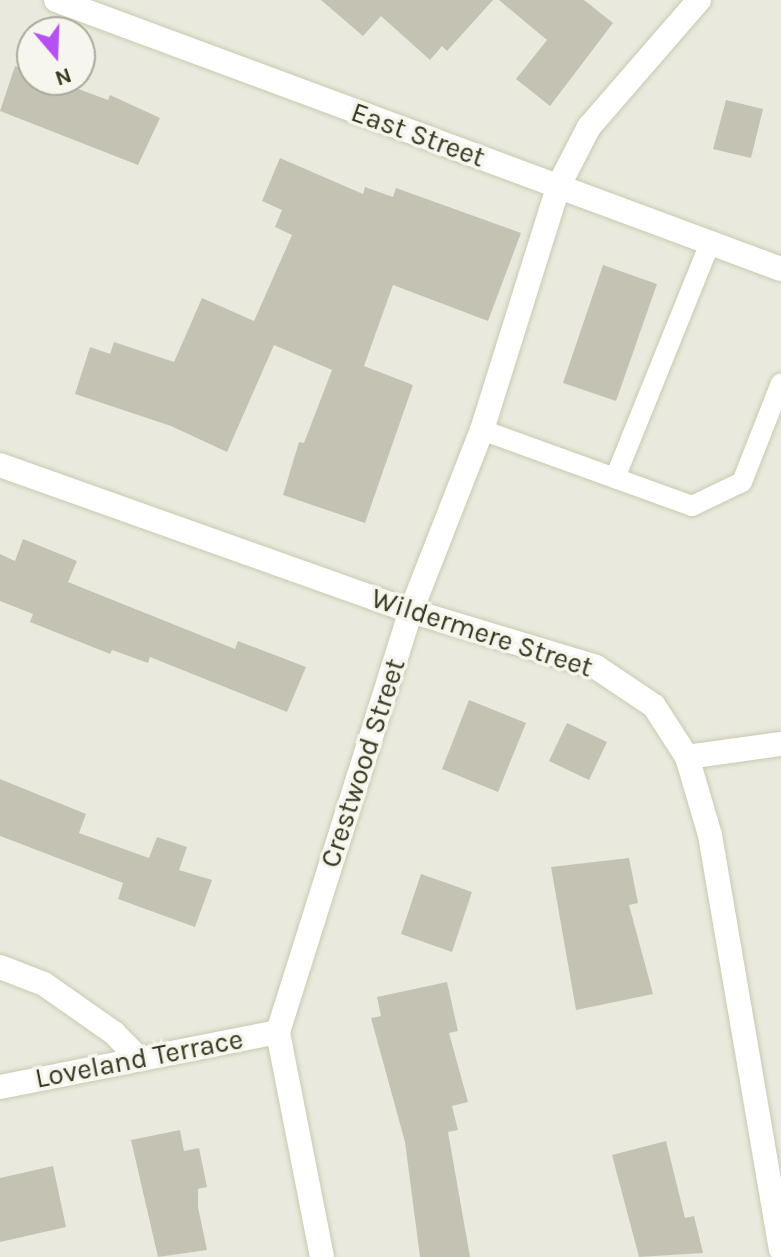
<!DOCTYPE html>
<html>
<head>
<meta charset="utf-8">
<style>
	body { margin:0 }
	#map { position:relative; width:781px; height:1257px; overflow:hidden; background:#e9e9dd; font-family:Karla,sans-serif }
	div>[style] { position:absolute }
	.building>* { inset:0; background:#c4c3b3 }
	.roads { filter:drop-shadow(0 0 2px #c9c9b1) drop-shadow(0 0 2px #c9c9b1) }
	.lane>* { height:20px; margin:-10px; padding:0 10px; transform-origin:10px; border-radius:10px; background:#fff }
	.street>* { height:24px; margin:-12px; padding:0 12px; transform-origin:12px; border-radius:12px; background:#fff }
	.secondary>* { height:24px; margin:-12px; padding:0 12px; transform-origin:12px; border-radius:12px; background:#fff }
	span { translate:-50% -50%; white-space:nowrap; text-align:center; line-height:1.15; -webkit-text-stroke:7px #f6f5ee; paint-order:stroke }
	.street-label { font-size:28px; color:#36391f }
	.north { position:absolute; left:16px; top:16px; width:80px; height:80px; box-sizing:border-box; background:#f6f5ee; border:2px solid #a9aa9b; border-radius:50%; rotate:161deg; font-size:22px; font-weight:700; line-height:32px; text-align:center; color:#36391f }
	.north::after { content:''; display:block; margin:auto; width:28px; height:36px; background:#b551f3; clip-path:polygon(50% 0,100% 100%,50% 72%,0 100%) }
</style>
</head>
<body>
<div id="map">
	<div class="building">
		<div style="clip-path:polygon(321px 0,493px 0,447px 51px,442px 46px,430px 60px,381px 16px,363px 36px)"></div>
		<div style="clip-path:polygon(499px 0,584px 0,613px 23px,550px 106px,516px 79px,547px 40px)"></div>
		<div style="clip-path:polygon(15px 66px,32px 72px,32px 80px,54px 80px,108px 100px,110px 95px,160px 118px,138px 165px,0 111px)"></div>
		<div style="clip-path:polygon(726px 100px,763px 109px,751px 158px,713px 149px)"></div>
		<div style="clip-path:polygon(280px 158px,363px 194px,365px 187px,393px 197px,396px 188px,521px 233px,488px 321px,393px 285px,364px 366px,413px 385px,365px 523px,283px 495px,299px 442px,304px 443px,332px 370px,274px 345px,227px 452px,171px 426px,75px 394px,90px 347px,110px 354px,114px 342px,174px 362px,202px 298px,254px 321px,292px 235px,275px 227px,282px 210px,262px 201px)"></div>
		<div style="clip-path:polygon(603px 265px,657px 284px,616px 401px,563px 383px)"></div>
		<div style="clip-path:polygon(23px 539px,77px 561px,68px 582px,235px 649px,238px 641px,306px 667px,287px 712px,150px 657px,148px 663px,112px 650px,110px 654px,30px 622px,33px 614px,0 601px,0 554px,15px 561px)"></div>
		<div style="clip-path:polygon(469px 700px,526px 723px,498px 792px,442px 769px)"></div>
		<div style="clip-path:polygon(567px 723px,607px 742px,589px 780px,549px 761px)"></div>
		<div style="clip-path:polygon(0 779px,86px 814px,79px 833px,149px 858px,157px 837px,187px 847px,179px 870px,212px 880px,195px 927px,118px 899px,123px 883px,0 836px)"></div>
		<div style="clip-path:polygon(629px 858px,638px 903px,629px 905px,653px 994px,576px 1010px,551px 867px)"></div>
		<div style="clip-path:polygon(421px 874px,472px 892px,452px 952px,401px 934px)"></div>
		<div style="clip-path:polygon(447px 982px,458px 1031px,449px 1033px,468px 1102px,452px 1106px,458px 1130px,448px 1132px,470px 1257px,420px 1257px,405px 1142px,371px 1018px,381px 1016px,377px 997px)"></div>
		<div style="clip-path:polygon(180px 1130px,184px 1151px,199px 1148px,207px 1187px,198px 1189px,198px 1207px,207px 1250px,158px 1257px,131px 1140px)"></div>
		<div style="clip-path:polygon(666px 1141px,685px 1218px,694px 1216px,703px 1253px,639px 1257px,612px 1155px)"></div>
		<div style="clip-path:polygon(53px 1166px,66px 1227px,0 1242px,0 1178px)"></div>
	</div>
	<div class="roads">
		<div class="lane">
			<div style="left:482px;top:430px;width:223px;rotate:19.9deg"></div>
			<div style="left:692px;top:506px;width:55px;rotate:-25.6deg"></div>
			<div style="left:742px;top:482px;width:106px;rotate:-68.5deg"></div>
			<div style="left:615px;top:478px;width:253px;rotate:-68deg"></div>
		</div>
		<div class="street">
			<div style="left:0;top:465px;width:436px;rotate:19.6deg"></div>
			<div style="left:411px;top:611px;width:193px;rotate:16.8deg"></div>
			<div style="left:596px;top:667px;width:70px;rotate:33.9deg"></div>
			<div style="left:654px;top:706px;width:61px;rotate:57.1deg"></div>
			<div style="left:687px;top:757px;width:81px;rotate:73.6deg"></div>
			<div style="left:710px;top:835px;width:420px;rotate:80.3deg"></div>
			<div style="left:687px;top:757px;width:95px;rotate:-7.9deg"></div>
			<div style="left:0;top:967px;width:47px;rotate:21.1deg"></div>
			<div style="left:44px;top:984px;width:85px;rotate:35deg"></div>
			<div style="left:114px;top:1033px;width:36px;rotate:46deg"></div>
			<div style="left:0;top:1087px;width:283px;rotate:-11.2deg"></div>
			<div style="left:322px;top:1257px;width:229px;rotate:-101.1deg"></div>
			<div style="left:278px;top:1032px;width:442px;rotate:-72.5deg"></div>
			<div style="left:411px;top:611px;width:194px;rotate:-68.6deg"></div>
			<div style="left:482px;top:430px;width:255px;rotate:-72.6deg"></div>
		</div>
		<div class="secondary">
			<div style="left:56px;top:0;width:773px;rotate:20.36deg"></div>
			<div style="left:558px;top:187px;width:68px;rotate:-62.7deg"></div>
			<div style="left:589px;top:127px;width:168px;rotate:-49.1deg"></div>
		</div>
	</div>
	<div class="street-label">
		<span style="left:418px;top:135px;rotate:20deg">East Street</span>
		<span style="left:482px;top:633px;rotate:18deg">Wildermere Street</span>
		<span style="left:363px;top:763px;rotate:-72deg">Crestwood Street</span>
		<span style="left:139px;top:1059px;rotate:-11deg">Loveland Terrace</span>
	</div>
	<div class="north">N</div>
</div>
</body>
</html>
